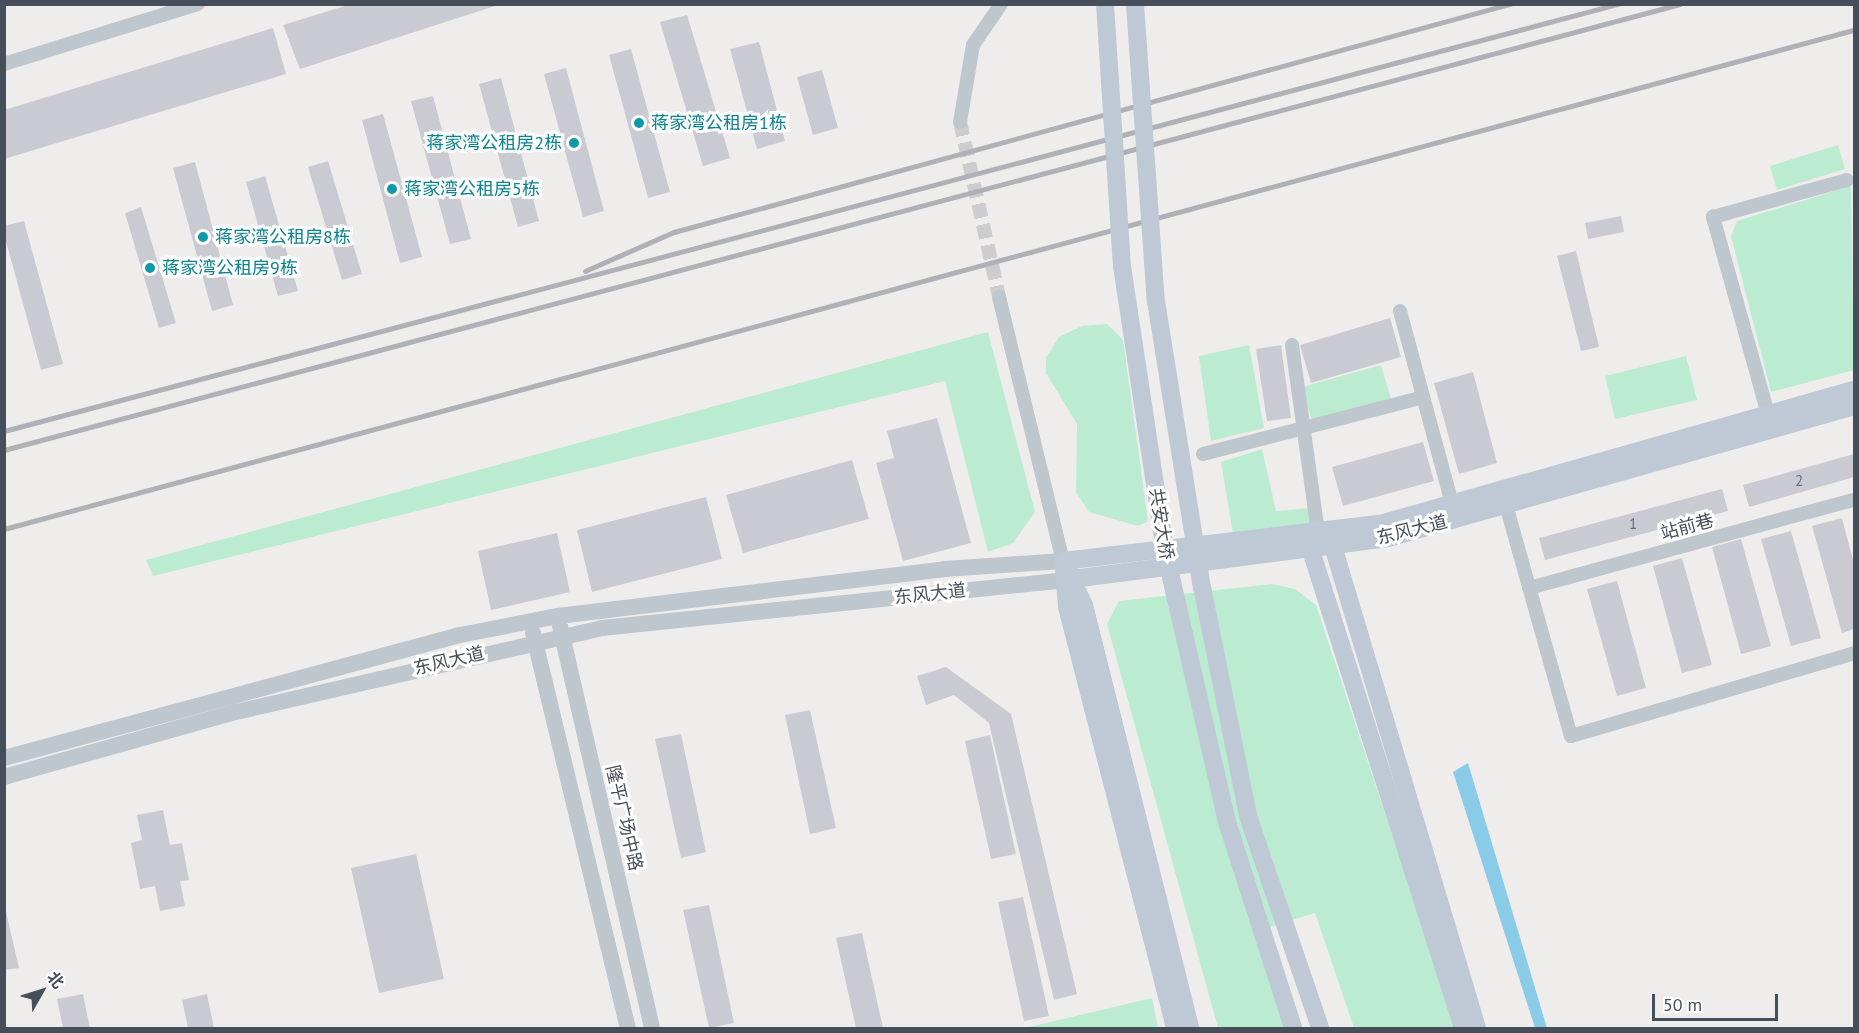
<!DOCTYPE html>
<html>
<head>
<meta charset="utf-8">
<style>
	body { margin:0 }
	#map { position:relative; width:1859px; height:1033px; overflow:hidden; background:#efedec; font-family:"PT Sans","Noto Sans SC",sans-serif }
	div>[style] { position:absolute }
	.green>* { inset:0; background:#bbecd2 }
	.water>* { inset:0; background:#8acce8 }
	.building>* { inset:0; background:#cacbd2 }
	.minor-tunnel>* { height:14px; margin-top:-7px; transform-origin:0; background:repeating-linear-gradient(90deg,#cdcdcf 0 14px,transparent 0 21px) }
	.minor>* { height:14px; margin:-7px; padding:0 7px; transform-origin:7px; border-radius:7px; background:#bec6ce }
	.tertiary>* { height:16px; margin:-8px; padding:0 8px; transform-origin:8px; border-radius:8px; background:#bec6ce }
	.secondary>* { height:18px; margin:-9px; padding:0 9px; transform-origin:9px; border-radius:9px; background:#bfc8d5 }
	.rail>* { height:4.5px; margin:-2.25px; padding:0 2.25px; transform-origin:2.25px; border-radius:2.25px; background:#afb1b7 }
	.secondary-bridge>* { height:18px; margin:-9px; padding:0 9px; transform-origin:9px; border-radius:9px; background:#bfc8d5 }
	.dots>* { width:16px; height:16px; translate:-50% -50%; box-sizing:border-box; border:3px solid #fff; border-radius:50% }
	span { translate:-50% -50%; white-space:nowrap; text-align:center; line-height:1.15; -webkit-text-stroke:6px #fff; paint-order:stroke }
	.number-label { font-size:15px; color:#676d77 }
	.number-label span { -webkit-text-stroke-width:0 }
	.culture-label { font-size:18px; color:#0d838f }
	.left { translate:0 -50%; text-align:left }
	.right { translate:-100% -50%; text-align:right }
	.street-label { font-size:18px; color:#464e59 }
	.frame { position:absolute; inset:0; border:6px solid #464e59; pointer-events:none }
	.north { position:absolute; left:12px; top:961px; width:60px; height:60px; -webkit-text-stroke:4px #fff; paint-order:stroke; rotate:51deg; font-size:16px; font-weight:700; line-height:24px; text-align:center; color:#464e59 }
	.north::after { content:''; display:block; margin:auto; width:21px; height:27px; background:#464e59; clip-path:polygon(50% 0,100% 100%,50% 72%,0 100%) }
	.scale { position:absolute; left:1652px; top:994px; width:126px; height:27px; box-sizing:border-box; border:3px solid #464e59; border-top:0; padding-left:8px; font-size:18px; line-height:21px; white-space:nowrap; color:#464e59; -webkit-text-stroke:4px #fff; paint-order:stroke }
</style>
</head>
<body>
<div id="map">
	<div class="green">
		<div style="clip-path:polygon(1838px 145px,1845px 169px,1777px 190px,1770px 166px)"></div>
		<div style="clip-path:polygon(1851px 186px,1854px 370px,1771px 392px,1731px 236px,1737px 221px)"></div>
		<div style="clip-path:polygon(1107px 324px,1123px 340px,1148px 521px,1138px 526px,1089px 512px,1076px 492px,1077px 424px,1046px 373px,1046px 358px,1059px 337px,1082px 326px)"></div>
		<div style="clip-path:polygon(988px 332px,1035px 512px,1013px 543px,988px 552px,945px 381px,153px 576px,146px 560px)"></div>
		<div style="clip-path:polygon(1249px 345px,1264px 428px,1211px 441px,1199px 356px)"></div>
		<div style="clip-path:polygon(1686px 356px,1697px 400px,1615px 419px,1605px 376px)"></div>
		<div style="clip-path:polygon(1381px 365px,1391px 399px,1312px 421px,1302px 387px)"></div>
		<div style="clip-path:polygon(1262px 449px,1276px 511px,1310px 508px,1312px 524px,1233px 534px,1221px 462px)"></div>
		<div style="clip-path:polygon(1272px 584px,1295px 589px,1316px 605px,1456px 1028px,1354px 1028px,1315px 913px,1253px 932px,1286px 1028px,1218px 1028px,1107px 624px,1119px 601px)"></div>
		<div style="clip-path:polygon(1152px 998px,1158px 1028px,1025px 1028px)"></div>
	</div>
	<div class="water">
		<div style="clip-path:polygon(1468px 763px,1547px 1028px,1535px 1028px,1453px 772px)"></div>
	</div>
	<div class="building">
		<div style="clip-path:polygon(348px 5px,498px 5px,300px 69px,283px 25px)"></div>
		<div style="clip-path:polygon(687px 15px,730px 158px,703px 166px,660px 22px)"></div>
		<div style="clip-path:polygon(273px 28px,286px 74px,4px 159px,4px 110px)"></div>
		<div style="clip-path:polygon(759px 42px,785px 141px,757px 149px,730px 49px)"></div>
		<div style="clip-path:polygon(631px 49px,670px 192px,648px 198px,609px 55px)"></div>
		<div style="clip-path:polygon(566px 68px,604px 211px,583px 217px,544px 74px)"></div>
		<div style="clip-path:polygon(822px 70px,838px 128px,813px 135px,797px 77px)"></div>
		<div style="clip-path:polygon(501px 78px,539px 221px,518px 227px,479px 84px)"></div>
		<div style="clip-path:polygon(433px 96px,471px 239px,450px 244px,411px 101px)"></div>
		<div style="clip-path:polygon(383px 114px,422px 257px,400px 263px,362px 120px)"></div>
		<div style="clip-path:polygon(328px 161px,362px 274px,342px 280px,308px 167px)"></div>
		<div style="clip-path:polygon(195px 162px,233px 305px,212px 311px,173px 168px)"></div>
		<div style="clip-path:polygon(265px 176px,298px 291px,278px 296px,246px 182px)"></div>
		<div style="clip-path:polygon(141px 207px,176px 323px,159px 328px,125px 213px)"></div>
		<div style="clip-path:polygon(1621px 216px,1624px 232px,1588px 239px,1585px 223px)"></div>
		<div style="clip-path:polygon(24px 221px,63px 364px,41px 370px,4px 234px,4px 226px)"></div>
		<div style="clip-path:polygon(1576px 251px,1599px 347px,1581px 351px,1557px 256px)"></div>
		<div style="clip-path:polygon(1390px 318px,1401px 357px,1311px 383px,1300px 345px)"></div>
		<div style="clip-path:polygon(1281px 345px,1291px 418px,1267px 421px,1256px 349px)"></div>
		<div style="clip-path:polygon(1473px 372px,1497px 463px,1459px 474px,1434px 383px)"></div>
		<div style="clip-path:polygon(937px 418px,971px 543px,903px 561px,876px 463px,894px 458px,887px 431px)"></div>
		<div style="clip-path:polygon(1423px 442px,1434px 481px,1343px 506px,1332px 467px)"></div>
		<div style="clip-path:polygon(1854px 454px,1854px 477px,1749px 507px,1743px 485px)"></div>
		<div style="clip-path:polygon(852px 460px,869px 519px,743px 553px,726px 495px)"></div>
		<div style="clip-path:polygon(1722px 489px,1728px 511px,1545px 560px,1539px 538px)"></div>
		<div style="clip-path:polygon(706px 497px,722px 559px,592px 592px,577px 530px)"></div>
		<div style="clip-path:polygon(1842px 518px,1854px 564px,1854px 629px,1842px 633px,1812px 526px)"></div>
		<div style="clip-path:polygon(1791px 531px,1821px 638px,1791px 646px,1761px 539px)"></div>
		<div style="clip-path:polygon(557px 533px,570px 592px,491px 610px,478px 551px)"></div>
		<div style="clip-path:polygon(1741px 539px,1771px 646px,1741px 654px,1712px 547px)"></div>
		<div style="clip-path:polygon(1682px 558px,1712px 665px,1682px 673px,1653px 566px)"></div>
		<div style="clip-path:polygon(1617px 581px,1646px 688px,1617px 696px,1587px 589px)"></div>
		<div style="clip-path:polygon(946px 667px,1011px 714px,1077px 994px,1054px 1000px,989px 723px,954px 695px,926px 705px,917px 676px)"></div>
		<div style="clip-path:polygon(810px 710px,836px 828px,810px 834px,785px 715px)"></div>
		<div style="clip-path:polygon(681px 734px,706px 852px,681px 858px,655px 739px)"></div>
		<div style="clip-path:polygon(990px 735px,1016px 854px,991px 859px,965px 741px)"></div>
		<div style="clip-path:polygon(163px 810px,170px 845px,182px 843px,189px 880px,180px 881px,185px 906px,160px 911px,155px 886px,140px 889px,131px 843px,142px 840px,137px 815px)"></div>
		<div style="clip-path:polygon(416px 854px,444px 979px,379px 993px,351px 868px)"></div>
		<div style="clip-path:polygon(1023px 897px,1049px 1016px,1024px 1021px,998px 902px)"></div>
		<div style="clip-path:polygon(4px 903px,19px 968px,4px 970px)"></div>
		<div style="clip-path:polygon(709px 905px,734px 1023px,709px 1028px,683px 910px)"></div>
		<div style="clip-path:polygon(862px 933px,883px 1028px,856px 1028px,836px 938px)"></div>
		<div style="clip-path:polygon(83px 994px,90px 1028px,63px 1028px,57px 999px)"></div>
		<div style="clip-path:polygon(207px 994px,214px 1028px,188px 1028px,182px 1000px)"></div>
	</div>
	<div class="minor-tunnel">
		<div style="left:960px;top:122px;width:179px;rotate:77.4deg"></div>
	</div>
	<div class="minor">
		<div style="left:4px;top:64px;width:203px;rotate:-17.2deg"></div>
		<div style="left:960px;top:122px;width:78px;rotate:-80.4deg"></div>
		<div style="left:973px;top:45px;width:50px;rotate:-55.7deg"></div>
		<div style="left:999px;top:297px;width:272px;rotate:76.4deg"></div>
		<div style="left:1400px;top:311px;width:200px;rotate:74.9deg"></div>
		<div style="left:1292px;top:345px;width:189px;rotate:82.1deg"></div>
		<div style="left:1768px;top:414px;width:205px;rotate:-105.6deg"></div>
		<div style="left:1713px;top:217px;width:139px;rotate:-15.4deg"></div>
		<div style="left:1203px;top:454px;width:227px;rotate:-14.5deg"></div>
		<div style="left:1506px;top:505px;width:240px;rotate:74.3deg"></div>
		<div style="left:1571px;top:736px;width:295px;rotate:-16.3deg"></div>
		<div style="left:1529px;top:588px;width:337px;rotate:-15.2deg"></div>
	</div>
	<div class="tertiary">
		<div style="left:560px;top:626px;width:412px;rotate:77.1deg"></div>
		<div style="left:533px;top:633px;width:406px;rotate:76.5deg"></div>
		<div style="left:4px;top:758px;width:472px;rotate:-15.1deg"></div>
		<div style="left:460px;top:635px;width:100px;rotate:-11deg"></div>
		<div style="left:558px;top:616px;width:390px;rotate:-6.9deg"></div>
		<div style="left:945px;top:569px;width:118px;rotate:-3.9deg"></div>
		<div style="left:4px;top:777px;width:241px;rotate:-15.7deg"></div>
		<div style="left:236px;top:712px;width:376px;rotate:-12.9deg"></div>
		<div style="left:602px;top:628px;width:465px;rotate:-5.9deg"></div>
	</div>
	<div class="secondary">
		<div style="left:1330px;top:536px;width:513px;rotate:73.36deg"></div>
		<div style="left:1307px;top:538px;width:514px;rotate:72.34deg"></div>
		<div style="left:1063px;top:561px;width:319px;rotate:-6.7deg"></div>
		<div style="left:1380px;top:524px;width:493px;rotate:-15.8deg"></div>
		<div style="left:1068px;top:571px;width:38px;rotate:65deg"></div>
		<div style="left:1084px;top:605px;width:436px;rotate:75.9deg"></div>
		<div style="left:1064px;top:572px;width:35px;rotate:85deg"></div>
		<div style="left:1067px;top:607px;width:435px;rotate:75.6deg"></div>
		<div style="left:1065px;top:580px;width:326px;rotate:-7.4deg"></div>
		<div style="left:1388px;top:538px;width:484px;rotate:-15.8deg"></div>
	</div>
	<div class="rail">
		<div style="left:585px;top:271px;width:97px;rotate:-23.7deg"></div>
		<div style="left:674px;top:232px;width:867px;rotate:-15.26deg"></div>
		<div style="left:4px;top:431px;width:1670px;rotate:-14.82deg"></div>
		<div style="left:4px;top:450px;width:1734px;rotate:-14.9deg"></div>
		<div style="left:4px;top:529px;width:1916px;rotate:-15.1deg"></div>
	</div>
	<div class="secondary-bridge">
		<div style="left:1105px;top:4px;width:263px;rotate:86.3deg"></div>
		<div style="left:1122px;top:266px;width:288px;rotate:81.4deg"></div>
		<div style="left:1165px;top:551px;width:281px;rotate:77.1deg"></div>
		<div style="left:1228px;top:825px;width:213px;rotate:72.2deg"></div>
		<div style="left:1135px;top:4px;width:298px;rotate:86deg"></div>
		<div style="left:1156px;top:301px;width:290px;rotate:80.9deg"></div>
		<div style="left:1202px;top:587px;width:234px;rotate:78.6deg"></div>
		<div style="left:1248px;top:816px;width:224px;rotate:71.2deg"></div>
	</div>
	<div class="dots">
		<div style="left:639px;top:123px;background:#0f9aa8"></div>
		<div style="left:574px;top:143px;background:#0f9aa8"></div>
		<div style="left:392px;top:189px;background:#0f9aa8"></div>
		<div style="left:203px;top:237px;background:#0f9aa8"></div>
		<div style="left:150px;top:268px;background:#0f9aa8"></div>
	</div>
	<div class="number-label">
		<span style="left:1799px;top:481px">2</span>
		<span style="left:1633px;top:524px">1</span>
	</div>
	<div class="culture-label">
		<span class="left" style="left:651px;top:123px">蒋家湾公租房1栋</span>
		<span class="right" style="left:562px;top:143px">蒋家湾公租房2栋</span>
		<span class="left" style="left:404px;top:189px">蒋家湾公租房5栋</span>
		<span class="left" style="left:215px;top:237px">蒋家湾公租房8栋</span>
		<span class="left" style="left:162px;top:268px">蒋家湾公租房9栋</span>
	</div>
	<div class="street-label">
		<span style="left:1161px;top:524px;rotate:81deg">共安大桥</span>
		<span style="left:1687px;top:527px;rotate:-15deg">站前巷</span>
		<span style="left:1412px;top:530px;rotate:-14deg">东风大道</span>
		<span style="left:930px;top:594px;rotate:-6deg">东风大道</span>
		<span style="left:449px;top:661px;rotate:-13deg">东风大道</span>
		<span style="left:624px;top:818px;rotate:77deg">隆平广场中路</span>
	</div>
	<div class="frame"></div>
	<div class="north">北</div>
	<div class="scale">50 m</div>
</div>
</body>
</html>
